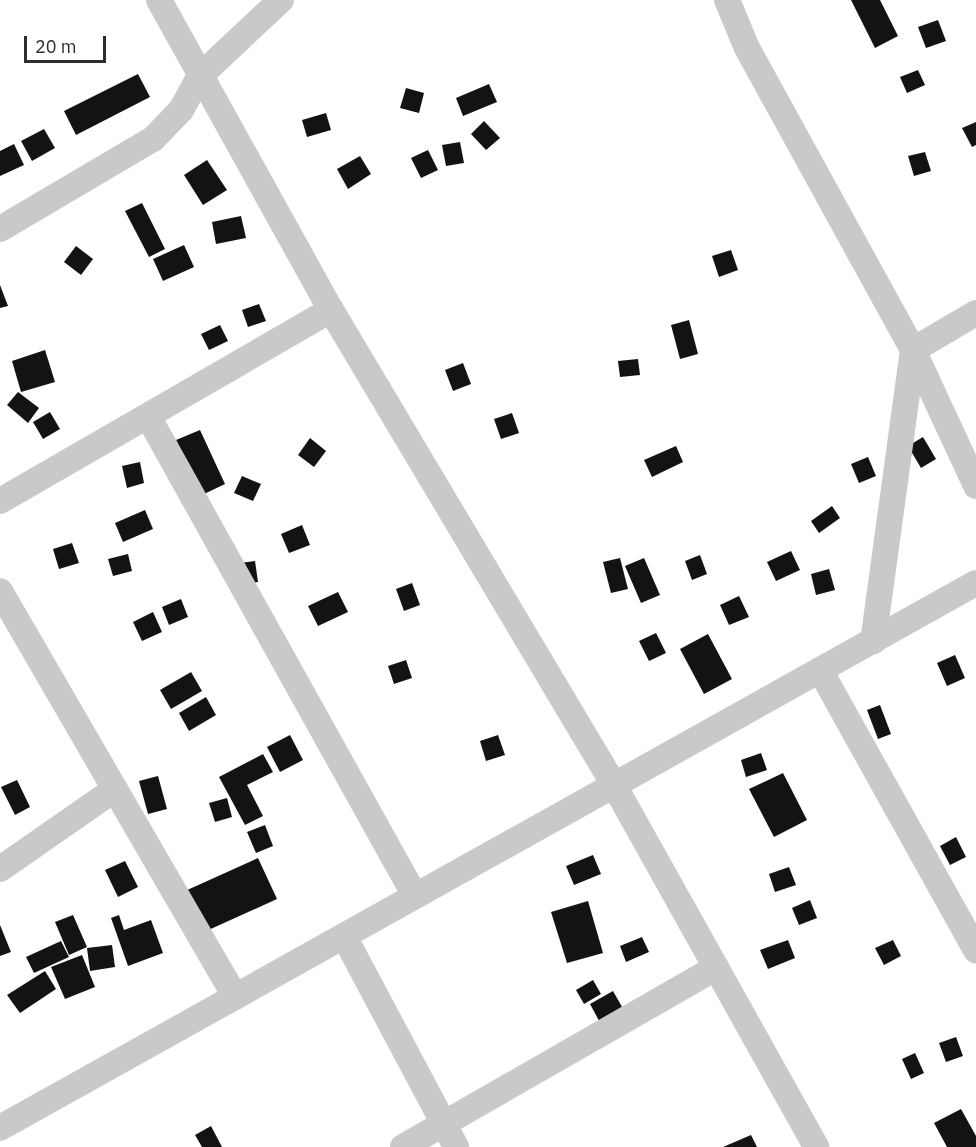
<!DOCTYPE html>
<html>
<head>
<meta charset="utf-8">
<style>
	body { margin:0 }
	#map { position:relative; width:976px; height:1147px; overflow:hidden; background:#fff; font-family:"IBM Plex Sans",sans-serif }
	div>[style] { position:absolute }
	.building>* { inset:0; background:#131313 }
	.street>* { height:26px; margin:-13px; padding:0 13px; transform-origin:13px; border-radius:13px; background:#c9c9c9 }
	span { translate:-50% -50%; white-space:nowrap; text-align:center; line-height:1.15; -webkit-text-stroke:6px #fff; paint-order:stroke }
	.scale { position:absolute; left:24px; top:36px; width:82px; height:27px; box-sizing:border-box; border:3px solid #2c2c2c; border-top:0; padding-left:8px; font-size:18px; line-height:21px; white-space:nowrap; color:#2c2c2c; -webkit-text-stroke:4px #fff; paint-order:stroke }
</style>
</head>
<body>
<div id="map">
	<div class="building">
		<div style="clip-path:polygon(851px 0,880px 0,898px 36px,875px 48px)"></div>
		<div style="clip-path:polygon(938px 20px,946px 41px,926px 48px,918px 27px)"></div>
		<div style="clip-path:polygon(918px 70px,925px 85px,907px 93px,900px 77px)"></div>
		<div style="clip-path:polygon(138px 74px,150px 97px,76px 135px,64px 111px)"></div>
		<div style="clip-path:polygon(489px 84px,497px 102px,463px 116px,456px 98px)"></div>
		<div style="clip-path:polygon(406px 88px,424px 93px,419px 113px,400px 108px)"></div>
		<div style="clip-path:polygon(326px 113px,331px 130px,307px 137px,302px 120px)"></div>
		<div style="clip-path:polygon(484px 121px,500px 138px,486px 150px,471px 134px)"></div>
		<div style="clip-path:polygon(976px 122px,976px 145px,972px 147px,962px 128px)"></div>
		<div style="clip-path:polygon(44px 129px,55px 148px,32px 161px,21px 141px)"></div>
		<div style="clip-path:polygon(460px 142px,464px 163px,446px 166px,442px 145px)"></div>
		<div style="clip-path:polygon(14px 144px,24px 165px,0 176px,0 151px)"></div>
		<div style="clip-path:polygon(428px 150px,438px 170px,421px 178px,411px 158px)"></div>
		<div style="clip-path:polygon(925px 152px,931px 171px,914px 176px,908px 156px)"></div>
		<div style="clip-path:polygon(360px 156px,371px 174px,348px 189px,337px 169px)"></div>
		<div style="clip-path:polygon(207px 160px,227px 190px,203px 205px,184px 175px)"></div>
		<div style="clip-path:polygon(142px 203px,165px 249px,149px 257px,125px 211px)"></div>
		<div style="clip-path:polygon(241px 216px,246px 238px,216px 244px,212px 222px)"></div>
		<div style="clip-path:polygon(184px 245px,194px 267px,163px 281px,153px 259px)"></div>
		<div style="clip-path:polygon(76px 246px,93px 259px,81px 275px,64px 262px)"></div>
		<div style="clip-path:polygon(731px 250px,738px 270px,719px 277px,712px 256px)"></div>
		<div style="clip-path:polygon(0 285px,8px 306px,0 308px)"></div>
		<div style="clip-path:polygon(259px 304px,266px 321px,248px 327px,242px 310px)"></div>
		<div style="clip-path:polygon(689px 320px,698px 354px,680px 359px,671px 325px)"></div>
		<div style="clip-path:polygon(220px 325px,228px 341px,209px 350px,201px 334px)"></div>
		<div style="clip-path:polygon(45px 350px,55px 382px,21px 392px,12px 361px)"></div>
		<div style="clip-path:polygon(638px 359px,640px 375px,620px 377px,618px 361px)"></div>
		<div style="clip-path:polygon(463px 363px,471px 384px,453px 391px,445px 370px)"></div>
		<div style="clip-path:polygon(18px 392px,39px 408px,28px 423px,7px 405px)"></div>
		<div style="clip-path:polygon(50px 412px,60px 429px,43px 439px,33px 422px)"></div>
		<div style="clip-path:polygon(512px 413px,519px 433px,501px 439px,494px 419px)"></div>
		<div style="clip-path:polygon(200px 430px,225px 484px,202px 495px,176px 440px)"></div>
		<div style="clip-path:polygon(923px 437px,936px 459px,921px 468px,908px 446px)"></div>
		<div style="clip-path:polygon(310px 438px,326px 451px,314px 467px,298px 455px)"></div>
		<div style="clip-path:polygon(676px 446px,683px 462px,652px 477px,644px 460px)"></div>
		<div style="clip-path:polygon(868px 457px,876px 476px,859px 483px,851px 464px)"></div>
		<div style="clip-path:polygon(140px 462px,144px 483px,127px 488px,122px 466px)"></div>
		<div style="clip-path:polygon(242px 476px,261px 484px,253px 501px,234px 493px)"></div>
		<div style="clip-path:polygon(832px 506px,840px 518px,819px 533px,811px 521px)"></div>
		<div style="clip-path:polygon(145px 510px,153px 529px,123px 542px,115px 523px)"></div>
		<div style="clip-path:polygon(302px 525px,310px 545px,289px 553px,281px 534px)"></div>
		<div style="clip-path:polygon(72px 543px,79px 563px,59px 569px,53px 549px)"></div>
		<div style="clip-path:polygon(791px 551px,800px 570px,776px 581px,767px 562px)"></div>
		<div style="clip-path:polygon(128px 554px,132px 571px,113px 576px,108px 559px)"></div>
		<div style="clip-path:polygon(700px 555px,707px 574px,692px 580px,685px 561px)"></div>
		<div style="clip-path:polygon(620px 558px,628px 589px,611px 593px,603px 562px)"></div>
		<div style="clip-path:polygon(644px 558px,660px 595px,641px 603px,625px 566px)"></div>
		<div style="clip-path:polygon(255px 561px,258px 582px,243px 584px,240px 563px)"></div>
		<div style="clip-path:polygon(829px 569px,835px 590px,816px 595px,811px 574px)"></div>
		<div style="clip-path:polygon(412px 583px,420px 605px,404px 611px,396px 589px)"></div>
		<div style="clip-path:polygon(338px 592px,348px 612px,318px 626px,308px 606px)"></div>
		<div style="clip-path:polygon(739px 596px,749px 617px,729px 625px,720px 605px)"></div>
		<div style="clip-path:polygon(181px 599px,188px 617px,169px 625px,162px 607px)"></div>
		<div style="clip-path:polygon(153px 612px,162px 632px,142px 641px,133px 622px)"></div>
		<div style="clip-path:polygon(656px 633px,666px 653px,649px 661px,639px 641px)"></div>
		<div style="clip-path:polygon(708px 634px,732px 679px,704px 694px,680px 649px)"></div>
		<div style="clip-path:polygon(955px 655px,965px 678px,947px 686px,937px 663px)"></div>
		<div style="clip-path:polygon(406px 660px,412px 678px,394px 684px,388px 666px)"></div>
		<div style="clip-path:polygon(191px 672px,202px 691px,171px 709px,160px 690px)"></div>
		<div style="clip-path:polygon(206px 697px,216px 715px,189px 731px,179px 713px)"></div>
		<div style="clip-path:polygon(880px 705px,891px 734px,878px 739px,867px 710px)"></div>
		<div style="clip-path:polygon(290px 735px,303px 760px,280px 772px,267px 747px)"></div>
		<div style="clip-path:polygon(498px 735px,505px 755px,486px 761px,480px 741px)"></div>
		<div style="clip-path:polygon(761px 753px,767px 770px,746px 777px,741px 760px)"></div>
		<div style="clip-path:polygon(263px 754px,273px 772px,247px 785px,263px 816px,245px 825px,219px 777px)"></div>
		<div style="clip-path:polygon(783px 773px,807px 820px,774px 837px,749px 789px)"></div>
		<div style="clip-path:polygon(158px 776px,167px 809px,148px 814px,139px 781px)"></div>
		<div style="clip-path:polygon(17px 780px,30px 807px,15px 815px,1px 787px)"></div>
		<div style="clip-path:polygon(227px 798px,232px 817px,215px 822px,209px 803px)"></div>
		<div style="clip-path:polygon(265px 825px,273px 846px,256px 853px,247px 832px)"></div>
		<div style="clip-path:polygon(956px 837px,966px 857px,950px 865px,940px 846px)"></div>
		<div style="clip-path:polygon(593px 855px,601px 874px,574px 885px,566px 866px)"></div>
		<div style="clip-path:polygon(258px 858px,277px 899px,204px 932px,185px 891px)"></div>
		<div style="clip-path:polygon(125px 861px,138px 887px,118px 897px,105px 870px)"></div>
		<div style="clip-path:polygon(789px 867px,796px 885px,775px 892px,769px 874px)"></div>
		<div style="clip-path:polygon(810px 900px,817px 918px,799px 925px,792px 908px)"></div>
		<div style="clip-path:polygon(588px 901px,603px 953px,567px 963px,551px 912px)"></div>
		<div style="clip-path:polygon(73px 915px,87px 947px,69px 955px,55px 922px)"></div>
		<div style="clip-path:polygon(119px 915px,124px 930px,151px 920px,163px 953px,128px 966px,111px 918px)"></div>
		<div style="clip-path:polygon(0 925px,11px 952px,0 956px)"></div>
		<div style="clip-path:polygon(642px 937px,649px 952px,626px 962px,620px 946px)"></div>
		<div style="clip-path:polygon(788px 940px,795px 958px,768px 969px,760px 950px)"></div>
		<div style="clip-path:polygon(893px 940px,901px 956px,884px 965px,875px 948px)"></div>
		<div style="clip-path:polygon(61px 941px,69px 957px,34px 973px,26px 957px)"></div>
		<div style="clip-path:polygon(112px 945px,115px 967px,90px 971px,87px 948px)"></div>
		<div style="clip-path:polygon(82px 955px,95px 987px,65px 999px,51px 967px)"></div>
		<div style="clip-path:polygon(45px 971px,56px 989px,20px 1013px,7px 995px)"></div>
		<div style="clip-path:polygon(593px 980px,601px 994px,584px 1004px,576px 990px)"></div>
		<div style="clip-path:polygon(613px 991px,634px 1028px,610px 1041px,590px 1004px)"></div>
		<div style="clip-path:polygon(956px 1037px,963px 1056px,946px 1062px,939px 1043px)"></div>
		<div style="clip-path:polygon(915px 1053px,924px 1073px,911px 1079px,902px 1059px)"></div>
		<div style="clip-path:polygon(961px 1109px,976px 1136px,976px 1147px,947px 1147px,934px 1123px)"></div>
		<div style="clip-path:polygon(211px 1126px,222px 1147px,202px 1147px,195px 1135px)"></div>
		<div style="clip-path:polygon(751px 1135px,757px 1147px,723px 1147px)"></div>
	</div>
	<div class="street">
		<div style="left:159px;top:0;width:355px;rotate:61deg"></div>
		<div style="left:331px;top:310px;width:553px;rotate:59.21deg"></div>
		<div style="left:614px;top:785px;width:415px;rotate:60.8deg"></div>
		<div style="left:727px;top:0;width:52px;rotate:67.4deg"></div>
		<div style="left:747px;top:48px;width:345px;rotate:61.2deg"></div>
		<div style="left:913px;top:350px;width:294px;rotate:97.8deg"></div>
		<div style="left:0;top:229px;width:178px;rotate:-30.5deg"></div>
		<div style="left:153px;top:139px;width:40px;rotate:-46deg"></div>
		<div style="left:181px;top:110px;width:39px;rotate:-61deg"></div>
		<div style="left:200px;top:76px;width:111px;rotate:-43.2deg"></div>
		<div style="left:976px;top:313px;width:73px;rotate:149.6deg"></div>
		<div style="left:913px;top:350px;width:150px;rotate:65.1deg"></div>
		<div style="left:149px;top:418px;width:547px;rotate:60.9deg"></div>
		<div style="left:0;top:501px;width:382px;rotate:-30deg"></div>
		<div style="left:0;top:591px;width:469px;rotate:59.9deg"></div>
		<div style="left:820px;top:670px;width:321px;rotate:60.9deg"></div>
		<div style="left:0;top:869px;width:140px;rotate:-34.8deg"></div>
		<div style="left:344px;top:936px;width:239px;rotate:62deg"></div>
		<div style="left:0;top:1128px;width:1118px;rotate:-29.18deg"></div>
		<div style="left:403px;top:1147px;width:361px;rotate:-29.8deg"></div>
	</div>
	<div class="scale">20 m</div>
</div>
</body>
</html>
